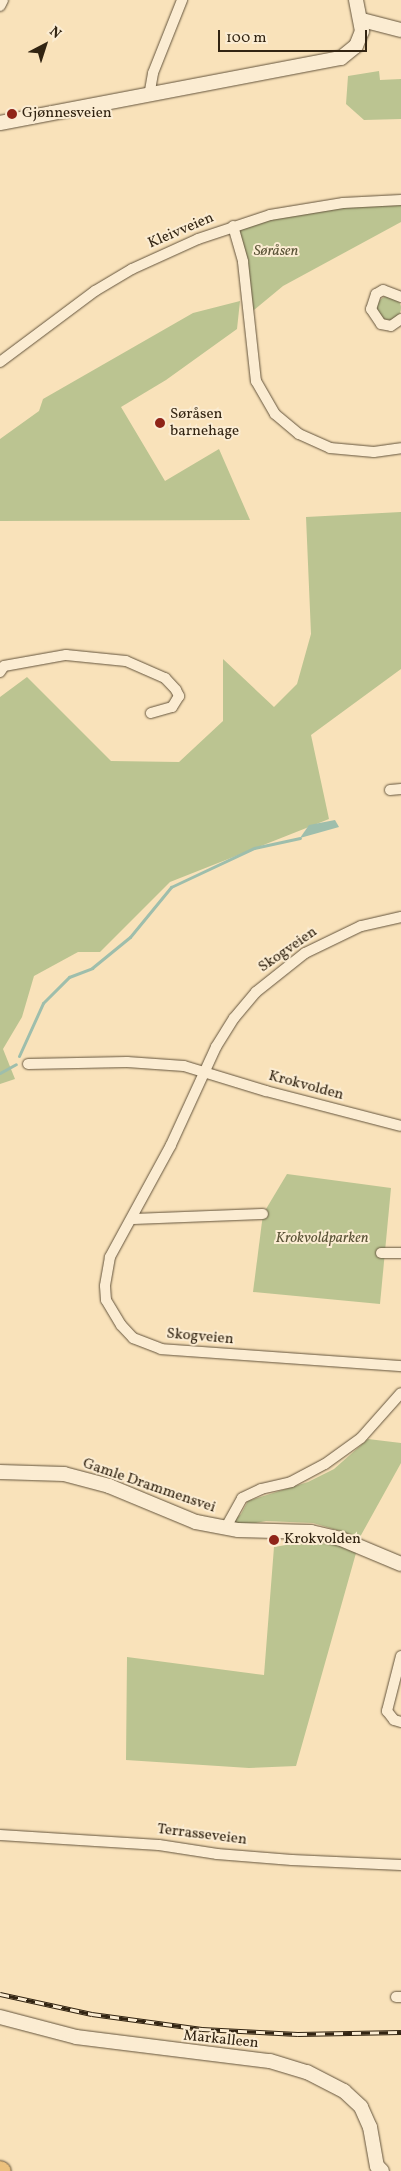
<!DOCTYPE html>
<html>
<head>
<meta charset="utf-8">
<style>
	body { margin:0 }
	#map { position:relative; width:401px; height:2171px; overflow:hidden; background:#f9e2ba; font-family:Vollkorn,serif }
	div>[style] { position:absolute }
	.green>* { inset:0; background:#bbc491 }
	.round { border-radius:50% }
	.water>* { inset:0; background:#9ebeac }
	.stream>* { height:3px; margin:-1.5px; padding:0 1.5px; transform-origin:1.5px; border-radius:1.5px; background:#9ebeac }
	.roads { filter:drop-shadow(0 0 1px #64543c) drop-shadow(0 0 1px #64543c) }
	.street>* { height:10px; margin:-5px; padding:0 5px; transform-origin:5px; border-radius:5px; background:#fbecd2 }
	.secondary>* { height:14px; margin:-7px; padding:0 7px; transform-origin:7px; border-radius:7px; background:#fbecd2 }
	.highway>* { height:18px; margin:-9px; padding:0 9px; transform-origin:9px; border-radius:9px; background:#ecc17d }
	.rail>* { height:5px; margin-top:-2.5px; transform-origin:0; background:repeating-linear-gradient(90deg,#fbecd2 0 9px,#322412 0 18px); box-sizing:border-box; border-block:1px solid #322412 }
	.dots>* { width:14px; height:14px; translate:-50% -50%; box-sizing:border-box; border:2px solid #fbecd2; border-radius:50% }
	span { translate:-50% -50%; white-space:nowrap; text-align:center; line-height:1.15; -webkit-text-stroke:4px #fbecd2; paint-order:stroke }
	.poi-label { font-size:15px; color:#322412 }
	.left { translate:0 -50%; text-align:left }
	.street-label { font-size:15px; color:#322412 }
	.park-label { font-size:15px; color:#5b5438; font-style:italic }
	.north { position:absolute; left:20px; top:20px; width:50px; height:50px; -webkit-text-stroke:4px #fbecd2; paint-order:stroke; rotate:40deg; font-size:14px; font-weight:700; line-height:20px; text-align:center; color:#322412 }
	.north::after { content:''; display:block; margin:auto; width:18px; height:22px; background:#322412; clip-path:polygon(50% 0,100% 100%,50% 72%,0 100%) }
	.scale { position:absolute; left:218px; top:30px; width:149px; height:22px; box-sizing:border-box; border:2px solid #322412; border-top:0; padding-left:6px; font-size:15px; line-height:18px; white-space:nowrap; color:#322412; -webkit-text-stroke:4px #fbecd2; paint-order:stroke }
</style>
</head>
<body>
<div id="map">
	<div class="green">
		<div style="clip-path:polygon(379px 71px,380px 80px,401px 79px,401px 119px,364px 120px,346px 104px,348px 76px)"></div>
		<div style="clip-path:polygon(401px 205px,401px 222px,283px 286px,248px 315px,237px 226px,311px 209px)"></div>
		<div class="round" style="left:377px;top:296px;width:24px;height:24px"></div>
		<div style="clip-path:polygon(240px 301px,237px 329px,166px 380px,121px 407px,165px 481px,219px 449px,250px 520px,0 521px,0 439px,39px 411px,43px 399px,193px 313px)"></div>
		<div style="clip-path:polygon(401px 512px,401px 669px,311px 735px,329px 819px,170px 882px,100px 952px,78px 952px,34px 976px,22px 1017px,3px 1049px,15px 1079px,0 1084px,0 697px,27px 677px,111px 761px,179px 762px,223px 721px,223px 659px,274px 707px,297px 684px,311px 634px,306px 517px)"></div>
		<div style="clip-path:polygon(287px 1174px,391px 1188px,380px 1304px,253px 1292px,263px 1214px)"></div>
		<div style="clip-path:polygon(368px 1439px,401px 1443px,401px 1463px,360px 1537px,313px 1523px,266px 1521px,225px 1529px,241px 1514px,248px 1501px,308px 1482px,334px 1469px)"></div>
		<div style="clip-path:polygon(310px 1541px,358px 1546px,296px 1766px,249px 1768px,126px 1760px,127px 1657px,264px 1675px,274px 1547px)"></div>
	</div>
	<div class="water">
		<div style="clip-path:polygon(335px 820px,339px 827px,300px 838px,309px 825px)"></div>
	</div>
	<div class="stream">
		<div style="left:19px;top:1056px;width:58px;rotate:-65.6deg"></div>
		<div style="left:43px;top:1003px;width:37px;rotate:-45deg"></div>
		<div style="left:69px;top:977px;width:25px;rotate:-21deg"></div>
		<div style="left:92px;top:968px;width:49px;rotate:-39.2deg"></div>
		<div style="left:130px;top:937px;width:65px;rotate:-50.6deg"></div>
		<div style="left:171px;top:887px;width:92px;rotate:-25.2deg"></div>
		<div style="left:254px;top:848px;width:47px;rotate:-12.3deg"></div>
		<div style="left:0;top:1073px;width:18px;rotate:-29deg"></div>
	</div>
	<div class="roads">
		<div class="street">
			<div style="left:0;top:6px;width:7px;rotate:-63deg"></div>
			<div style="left:149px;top:96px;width:23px;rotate:-80deg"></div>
			<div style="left:153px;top:73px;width:79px;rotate:-68.3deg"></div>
			<div style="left:233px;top:226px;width:37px;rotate:74deg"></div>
			<div style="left:243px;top:262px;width:120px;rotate:83.8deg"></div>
			<div style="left:256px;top:381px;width:38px;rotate:60deg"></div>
			<div style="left:275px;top:414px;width:31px;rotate:40deg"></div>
			<div style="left:299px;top:434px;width:34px;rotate:24deg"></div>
			<div style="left:330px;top:448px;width:44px;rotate:5.2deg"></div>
			<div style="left:374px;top:452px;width:27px;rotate:-8deg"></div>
			<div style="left:401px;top:297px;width:19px;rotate:-159deg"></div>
			<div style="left:383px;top:290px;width:8px;rotate:150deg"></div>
			<div style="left:376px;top:294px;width:16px;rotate:108deg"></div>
			<div style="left:371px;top:309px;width:18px;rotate:56deg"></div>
			<div style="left:381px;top:324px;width:10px;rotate:11deg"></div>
			<div style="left:391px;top:326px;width:12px;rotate:-35deg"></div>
			<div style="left:0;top:362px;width:119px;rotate:-36.8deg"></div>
			<div style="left:95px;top:291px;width:43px;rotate:-30.7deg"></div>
			<div style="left:132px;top:269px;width:72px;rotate:-24.4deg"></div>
			<div style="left:198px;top:239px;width:76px;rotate:-18.4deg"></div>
			<div style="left:270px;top:215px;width:74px;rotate:-9.3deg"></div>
			<div style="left:343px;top:203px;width:58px;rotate:-3deg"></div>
			<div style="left:0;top:672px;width:7px;rotate:-56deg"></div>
			<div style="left:4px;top:666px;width:63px;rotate:-10.1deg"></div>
			<div style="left:66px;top:655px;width:60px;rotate:5.7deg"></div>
			<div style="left:126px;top:661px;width:43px;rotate:23.6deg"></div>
			<div style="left:165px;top:678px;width:16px;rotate:47deg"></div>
			<div style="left:176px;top:690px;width:7px;rotate:63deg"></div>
			<div style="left:179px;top:696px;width:13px;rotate:122deg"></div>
			<div style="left:172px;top:707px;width:22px;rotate:164deg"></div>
			<div style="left:390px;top:790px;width:11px;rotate:-5deg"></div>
			<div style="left:401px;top:917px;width:41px;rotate:167.3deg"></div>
			<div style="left:361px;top:926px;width:62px;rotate:154.3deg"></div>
			<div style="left:305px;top:953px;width:63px;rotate:141.5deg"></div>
			<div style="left:256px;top:992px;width:34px;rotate:130deg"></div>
			<div style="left:234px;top:1018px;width:34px;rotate:122deg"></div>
			<div style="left:216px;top:1047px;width:108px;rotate:114.7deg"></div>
			<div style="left:171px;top:1145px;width:128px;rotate:118.6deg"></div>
			<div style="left:110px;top:1257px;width:29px;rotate:100deg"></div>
			<div style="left:105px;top:1286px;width:14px;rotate:86deg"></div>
			<div style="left:106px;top:1300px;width:29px;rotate:59deg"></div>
			<div style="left:121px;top:1325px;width:18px;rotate:47deg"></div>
			<div style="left:133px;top:1338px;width:30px;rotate:21deg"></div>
			<div style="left:161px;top:1349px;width:241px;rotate:4.1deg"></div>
			<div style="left:28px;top:1064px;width:99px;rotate:-1.2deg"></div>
			<div style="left:127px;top:1062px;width:57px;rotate:4deg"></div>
			<div style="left:184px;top:1066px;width:86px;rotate:17deg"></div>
			<div style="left:266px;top:1091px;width:139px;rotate:14.5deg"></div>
			<div style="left:132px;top:1219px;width:131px;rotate:-2.2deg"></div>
			<div style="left:381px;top:1253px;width:20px"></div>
			<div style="left:225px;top:1529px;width:35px;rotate:-61deg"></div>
			<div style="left:242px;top:1498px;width:21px;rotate:-25deg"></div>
			<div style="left:261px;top:1489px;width:31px;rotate:-13deg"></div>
			<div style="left:291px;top:1482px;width:38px;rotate:-28deg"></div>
			<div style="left:325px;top:1464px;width:44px;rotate:-35.8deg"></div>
			<div style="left:361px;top:1438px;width:60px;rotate:-48.4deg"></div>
			<div style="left:401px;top:1656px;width:57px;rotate:104.3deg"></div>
			<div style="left:387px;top:1711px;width:11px;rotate:52deg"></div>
			<div style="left:394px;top:1720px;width:7px;rotate:16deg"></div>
			<div style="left:0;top:1835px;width:159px;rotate:3.6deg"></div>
			<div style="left:159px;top:1845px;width:59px;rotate:8.8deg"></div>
			<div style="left:217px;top:1854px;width:75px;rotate:4.6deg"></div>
			<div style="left:292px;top:1860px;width:109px;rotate:2.6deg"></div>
			<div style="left:396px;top:1997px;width:5px"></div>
		</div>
		<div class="secondary">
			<div style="left:362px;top:20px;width:40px;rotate:14.4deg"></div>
			<div style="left:0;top:123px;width:347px;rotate:-10.8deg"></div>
			<div style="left:341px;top:58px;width:19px;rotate:-39deg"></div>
			<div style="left:356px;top:46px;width:16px;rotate:-68deg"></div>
			<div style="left:362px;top:31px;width:32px;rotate:-101deg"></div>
			<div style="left:0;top:1472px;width:64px;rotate:1.8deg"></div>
			<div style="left:64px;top:1474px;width:47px;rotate:14.9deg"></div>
			<div style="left:109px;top:1486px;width:94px;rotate:22.5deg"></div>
			<div style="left:196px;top:1522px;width:43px;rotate:10.8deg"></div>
			<div style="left:238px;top:1530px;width:73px;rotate:1.6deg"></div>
			<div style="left:311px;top:1532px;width:31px;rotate:13deg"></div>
			<div style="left:341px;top:1539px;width:65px;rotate:22.6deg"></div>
			<div style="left:0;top:2017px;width:79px;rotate:14.7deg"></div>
			<div style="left:76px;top:2037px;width:195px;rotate:7.1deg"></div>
			<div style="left:270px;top:2061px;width:39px;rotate:17deg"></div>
			<div style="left:307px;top:2072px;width:42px;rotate:27.2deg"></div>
			<div style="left:344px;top:2091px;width:23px;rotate:43deg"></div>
			<div style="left:361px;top:2107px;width:22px;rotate:66deg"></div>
			<div style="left:370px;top:2127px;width:40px;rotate:80deg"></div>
			<div style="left:377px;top:2166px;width:7px;rotate:45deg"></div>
		</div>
		<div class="highway">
			<div style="left:0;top:2170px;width:2px;rotate:27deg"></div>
		</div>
	</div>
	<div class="rail">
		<div style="left:0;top:1994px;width:94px;rotate:12.3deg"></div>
		<div style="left:92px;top:2014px;width:111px;rotate:7.8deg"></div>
		<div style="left:202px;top:2029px;width:96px;rotate:3deg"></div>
		<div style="left:298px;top:2034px;width:103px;rotate:-1.1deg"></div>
	</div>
	<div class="dots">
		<div style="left:12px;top:114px;background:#8f2418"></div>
		<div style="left:160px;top:423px;background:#8f2418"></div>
		<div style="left:274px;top:1540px;background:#8f2418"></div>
	</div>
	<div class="poi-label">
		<span class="left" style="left:22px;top:114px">Gjønnesveien</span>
		<span class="left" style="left:170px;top:423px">Søråsen<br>barnehage</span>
		<span class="left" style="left:284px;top:1540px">Krokvolden</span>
	</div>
	<div class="street-label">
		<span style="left:181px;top:231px;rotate:-23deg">Kleivveien</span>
		<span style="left:288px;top:950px;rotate:-35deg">Skogveien</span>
		<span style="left:306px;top:1086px;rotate:15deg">Krokvolden</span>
		<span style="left:200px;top:1337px;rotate:5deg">Skogveien</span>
		<span style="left:149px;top:1486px;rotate:19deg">Gamle Drammensvei</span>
		<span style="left:202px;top:1835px;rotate:7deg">Terrasseveien</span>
		<span style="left:221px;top:2040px;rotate:6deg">Markalleen</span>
	</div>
	<div class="park-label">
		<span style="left:276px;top:252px">Søråsen</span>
		<span style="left:322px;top:1239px">Krokvoldparken</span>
	</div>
	<div class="north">N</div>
	<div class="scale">100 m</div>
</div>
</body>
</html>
